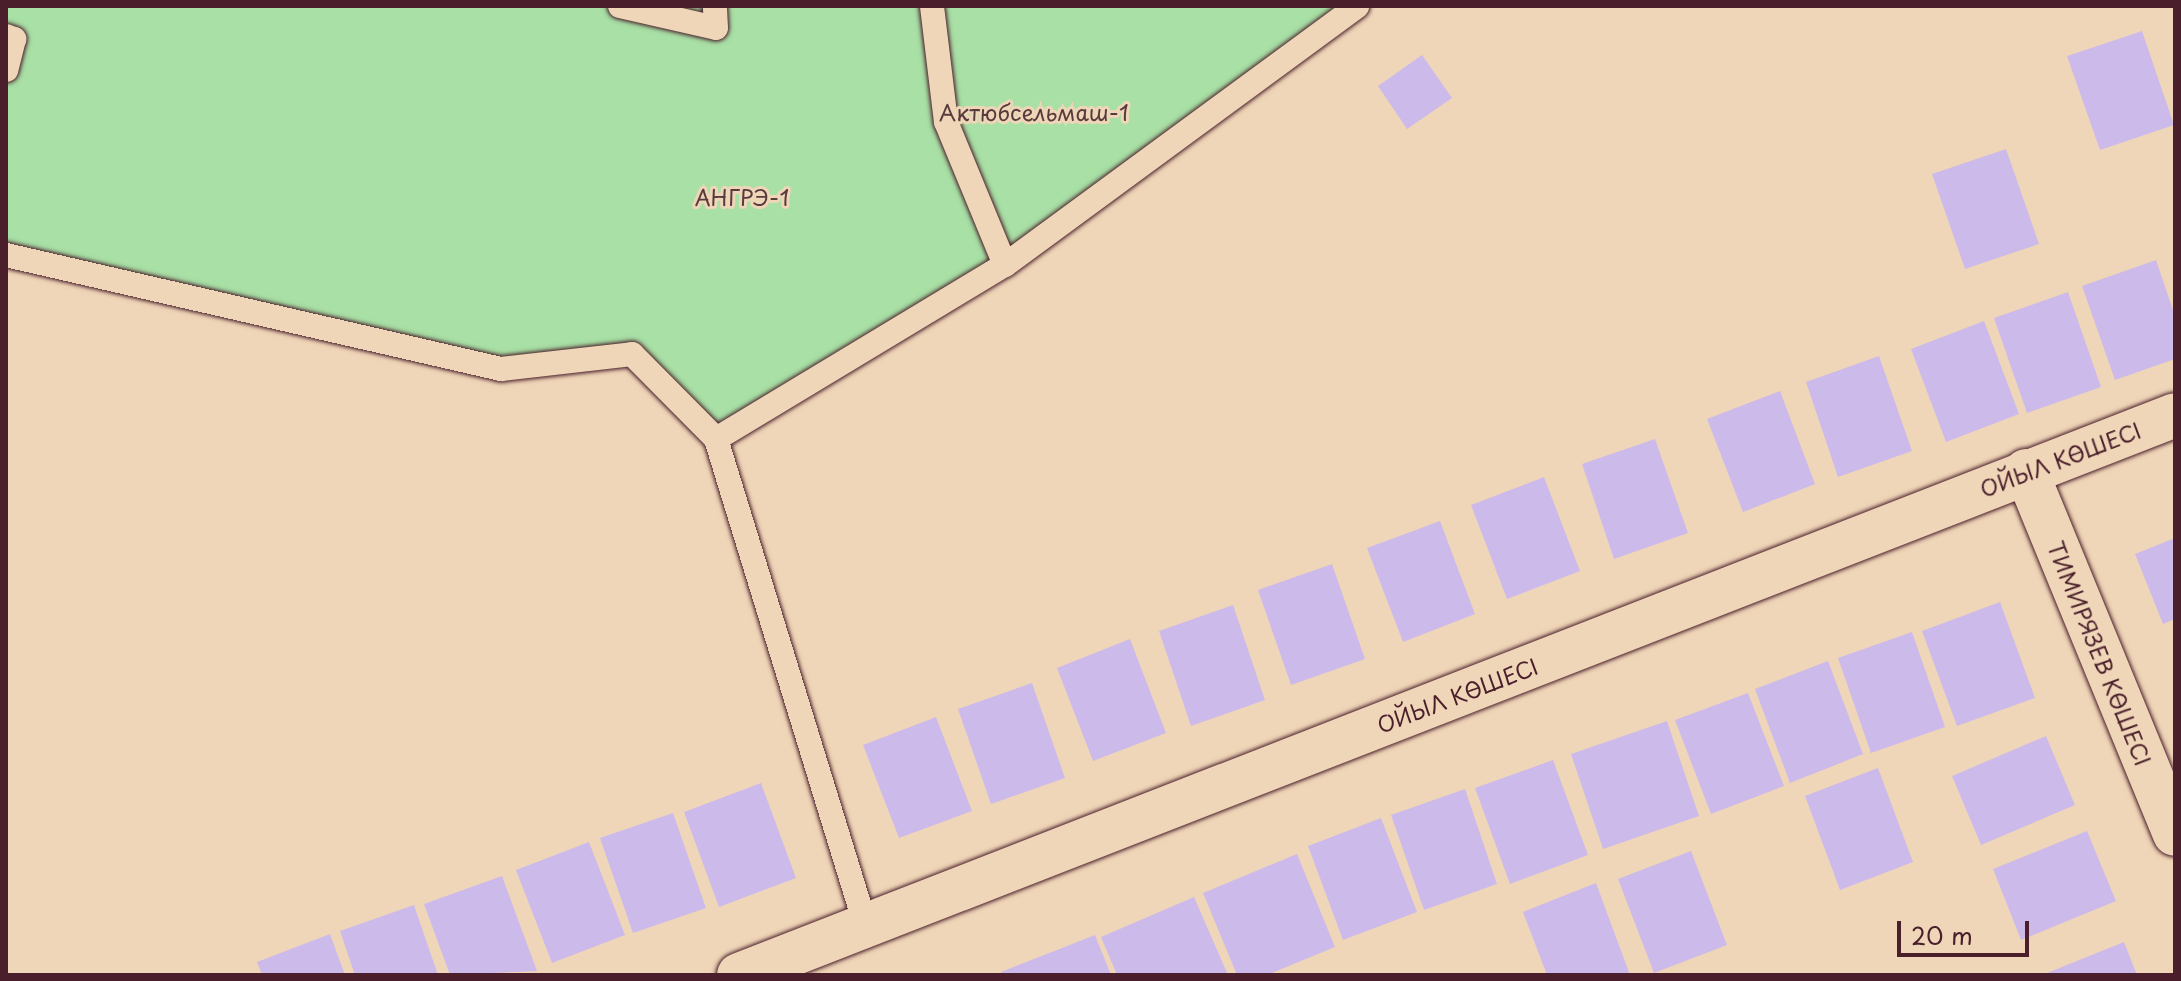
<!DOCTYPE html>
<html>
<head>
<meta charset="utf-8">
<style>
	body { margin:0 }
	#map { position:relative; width:2181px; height:981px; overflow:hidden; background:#f0d6b8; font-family:"Playpen Sans",sans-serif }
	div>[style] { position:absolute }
	.green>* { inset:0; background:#a8e0a5 }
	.building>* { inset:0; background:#ccbaeb }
	.roads { filter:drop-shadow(0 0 2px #4a1f2b) drop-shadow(0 0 2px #4a1f2b) }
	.service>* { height:24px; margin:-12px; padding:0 12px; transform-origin:12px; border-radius:12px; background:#f0d6b8 }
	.minor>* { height:44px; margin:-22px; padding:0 22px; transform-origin:22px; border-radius:22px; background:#f0d6b8 }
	span { translate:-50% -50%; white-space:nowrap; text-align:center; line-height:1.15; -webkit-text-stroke:6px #f0d6b8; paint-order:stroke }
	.park-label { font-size:22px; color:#583c3d }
	.street-label { font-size:22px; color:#4a1f2b }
	.frame { position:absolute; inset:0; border:8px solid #4a1f2b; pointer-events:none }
	.scale { position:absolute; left:1897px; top:921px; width:132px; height:36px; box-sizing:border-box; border:4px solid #4a1f2b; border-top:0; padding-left:10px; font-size:24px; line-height:28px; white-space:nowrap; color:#4a1f2b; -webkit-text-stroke:6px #f0d6b8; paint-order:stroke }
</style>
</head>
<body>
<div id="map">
	<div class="green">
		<div style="clip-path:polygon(6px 6px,1357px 6px,1005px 265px,716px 439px,632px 354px,501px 369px,6px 255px)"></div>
	</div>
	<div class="building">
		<div style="clip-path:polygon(2142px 31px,2174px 125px,2100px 150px,2067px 56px)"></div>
		<div style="clip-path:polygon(1422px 55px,1452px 98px,1407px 129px,1378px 86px)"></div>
		<div style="clip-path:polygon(2006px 149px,2039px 244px,1965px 269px,1932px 174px)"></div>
		<div style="clip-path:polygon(2156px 260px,2175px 316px,2175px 359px,2115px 380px,2082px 286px)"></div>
		<div style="clip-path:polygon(2068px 292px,2101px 387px,2027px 413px,1994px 318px)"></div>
		<div style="clip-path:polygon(1984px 321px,2019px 414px,1946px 442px,1911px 349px)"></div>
		<div style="clip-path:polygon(1879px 356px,1912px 451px,1838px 477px,1806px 382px)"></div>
		<div style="clip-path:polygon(1780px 391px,1815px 484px,1743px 512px,1707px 419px)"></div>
		<div style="clip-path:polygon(1655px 439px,1688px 533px,1614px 559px,1582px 464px)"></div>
		<div style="clip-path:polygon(1544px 477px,1580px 571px,1507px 599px,1471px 505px)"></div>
		<div style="clip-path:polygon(1440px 521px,1475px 614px,1403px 642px,1367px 548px)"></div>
		<div style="clip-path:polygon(2175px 538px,2175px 619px,2163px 624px,2135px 554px)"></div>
		<div style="clip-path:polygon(1332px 564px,1365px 659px,1291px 685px,1258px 590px)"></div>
		<div style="clip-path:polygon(2000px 602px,2035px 698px,1957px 726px,1922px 631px)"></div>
		<div style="clip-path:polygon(1233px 605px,1265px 700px,1191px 726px,1159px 631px)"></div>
		<div style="clip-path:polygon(1912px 632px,1945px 727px,1871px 753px,1838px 658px)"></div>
		<div style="clip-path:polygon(1130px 639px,1166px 733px,1093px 761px,1057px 668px)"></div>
		<div style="clip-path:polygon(1828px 661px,1863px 754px,1790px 783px,1755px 689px)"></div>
		<div style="clip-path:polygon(1032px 683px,1065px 778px,991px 804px,958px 709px)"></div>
		<div style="clip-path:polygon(1748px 693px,1784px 786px,1711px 814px,1675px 720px)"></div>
		<div style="clip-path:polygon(936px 717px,972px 811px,899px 838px,863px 745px)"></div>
		<div style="clip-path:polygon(1667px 721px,1699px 816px,1603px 849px,1571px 754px)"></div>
		<div style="clip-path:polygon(2046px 736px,2075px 805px,1981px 845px,1952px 776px)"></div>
		<div style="clip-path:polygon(1553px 760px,1588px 855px,1510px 884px,1475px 788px)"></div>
		<div style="clip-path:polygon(1878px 768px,1913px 862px,1840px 890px,1805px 796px)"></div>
		<div style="clip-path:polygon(761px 783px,796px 878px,719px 907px,684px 812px)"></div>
		<div style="clip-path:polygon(1465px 789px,1497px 884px,1424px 910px,1391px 815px)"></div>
		<div style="clip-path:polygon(673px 813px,706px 908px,633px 933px,600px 838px)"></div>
		<div style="clip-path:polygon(1381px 818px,1417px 912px,1343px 940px,1308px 846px)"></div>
		<div style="clip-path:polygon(2087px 831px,2116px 901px,2021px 940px,1993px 869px)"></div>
		<div style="clip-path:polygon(589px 842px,625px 935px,552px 963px,516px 870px)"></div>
		<div style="clip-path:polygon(1691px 851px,1727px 945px,1654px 973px,1618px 879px)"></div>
		<div style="clip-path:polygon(1297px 854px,1335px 947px,1267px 975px,1237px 975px,1203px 893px)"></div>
		<div style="clip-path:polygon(502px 876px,537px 971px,450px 975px,424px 904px)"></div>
		<div style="clip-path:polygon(1596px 883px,1630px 975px,1547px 975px,1523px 912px)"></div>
		<div style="clip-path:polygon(1194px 897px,1228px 975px,1117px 975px,1101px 937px)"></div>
		<div style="clip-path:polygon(414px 905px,438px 975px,355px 975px,340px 931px)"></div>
		<div style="clip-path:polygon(330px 934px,345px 975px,262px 975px,257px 962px)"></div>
		<div style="clip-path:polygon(1095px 935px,1111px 975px,1002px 975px,1001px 972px)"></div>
		<div style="clip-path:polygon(2124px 942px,2137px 975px,2042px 975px)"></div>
	</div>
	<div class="roads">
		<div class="service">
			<div style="left:620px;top:6px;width:98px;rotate:12.9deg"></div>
			<div style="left:716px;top:28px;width:22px;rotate:-93deg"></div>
			<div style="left:6px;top:36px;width:9px;rotate:21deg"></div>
			<div style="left:14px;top:39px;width:32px;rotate:104deg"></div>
			<div style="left:6px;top:255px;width:508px;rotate:12.97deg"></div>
			<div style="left:501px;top:369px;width:132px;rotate:-6.5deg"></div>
			<div style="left:632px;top:354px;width:120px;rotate:45.3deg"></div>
			<div style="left:716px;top:439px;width:337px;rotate:-31.1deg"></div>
			<div style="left:1005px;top:265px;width:155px;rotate:-112.4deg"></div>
			<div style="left:946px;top:122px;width:117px;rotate:-96.9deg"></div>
			<div style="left:1005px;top:265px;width:437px;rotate:-36.3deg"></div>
			<div style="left:716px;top:439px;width:511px;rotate:72.91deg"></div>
		</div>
		<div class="minor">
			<div style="left:2026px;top:471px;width:392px;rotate:67.7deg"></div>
			<div style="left:739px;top:975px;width:1541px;rotate:-21.3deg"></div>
		</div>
	</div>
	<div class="park-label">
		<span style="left:1034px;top:112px">Актюбсельмаш-1</span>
		<span style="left:742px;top:197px">АНГРЭ-1</span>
	</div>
	<div class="street-label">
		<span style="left:2060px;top:459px;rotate:-21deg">ОЙЫЛ КӨШЕСІ</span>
		<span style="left:2100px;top:653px;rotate:68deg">ТИМИРЯЗЕВ КӨШЕСІ</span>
		<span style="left:1457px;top:695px;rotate:-21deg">ОЙЫЛ КӨШЕСІ</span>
	</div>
	<div class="frame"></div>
	<div class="scale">20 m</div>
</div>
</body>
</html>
